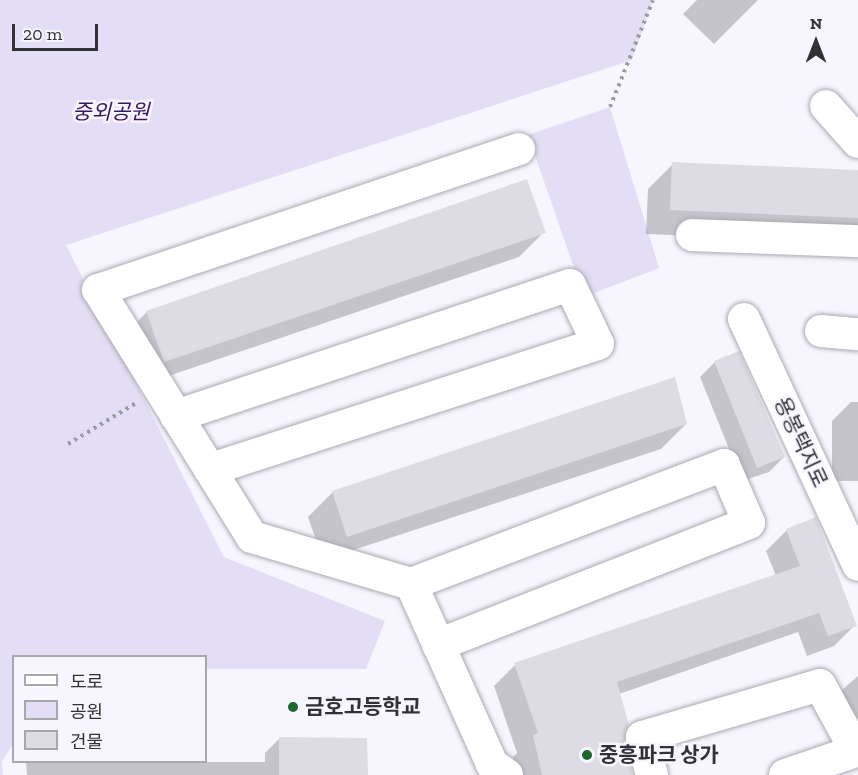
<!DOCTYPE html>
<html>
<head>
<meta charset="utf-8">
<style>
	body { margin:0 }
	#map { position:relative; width:858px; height:775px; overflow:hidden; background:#f7f5fe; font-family:"Zilla Slab","Noto Sans KR",serif }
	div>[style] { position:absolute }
	.green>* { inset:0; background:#e4ddf6 }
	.shadow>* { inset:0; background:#0003 }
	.building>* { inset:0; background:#dddbe3 }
	.path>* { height:4px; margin-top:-2px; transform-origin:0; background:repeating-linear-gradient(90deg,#9d9ca2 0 3px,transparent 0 7.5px) }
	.roads { filter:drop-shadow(0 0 2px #aba9b1) drop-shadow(0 0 2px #aba9b1) }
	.minor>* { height:32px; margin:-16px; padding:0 16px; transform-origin:16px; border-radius:16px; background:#fff }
	.dots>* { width:16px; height:16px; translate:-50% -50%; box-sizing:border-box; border:3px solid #f7f5fe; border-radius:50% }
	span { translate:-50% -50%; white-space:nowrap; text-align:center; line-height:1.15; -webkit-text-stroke:5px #f7f5fe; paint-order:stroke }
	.park-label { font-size:21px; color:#371761; font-style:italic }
	.street-label { font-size:21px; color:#323134 }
	.poi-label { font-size:21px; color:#323134; font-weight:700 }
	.left { translate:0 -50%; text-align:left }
	.legend { position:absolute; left:12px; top:655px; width:195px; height:108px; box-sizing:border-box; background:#f7f5fe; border:2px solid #a8a7ad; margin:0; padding:8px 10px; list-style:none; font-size:18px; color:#323134 }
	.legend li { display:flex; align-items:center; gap:12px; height:30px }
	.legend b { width:30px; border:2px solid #a8a7ad }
	.north { position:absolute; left:786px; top:12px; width:60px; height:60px; -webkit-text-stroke:4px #f7f5fe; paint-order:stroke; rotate:0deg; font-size:16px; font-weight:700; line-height:24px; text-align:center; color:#323134 }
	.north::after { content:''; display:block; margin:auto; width:21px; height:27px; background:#323134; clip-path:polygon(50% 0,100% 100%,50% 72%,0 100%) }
	.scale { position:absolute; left:12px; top:24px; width:86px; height:27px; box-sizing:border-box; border:3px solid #323134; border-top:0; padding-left:8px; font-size:18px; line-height:21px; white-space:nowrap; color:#323134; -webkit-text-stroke:4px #f7f5fe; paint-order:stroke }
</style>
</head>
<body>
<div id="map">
	<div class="green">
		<div style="clip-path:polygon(0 0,653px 0,632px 60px,66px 245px,224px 557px,385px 621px,366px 669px,206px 669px,206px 656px,14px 656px,13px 744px,2px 761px,3px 775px,0 775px)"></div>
		<div style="clip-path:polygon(610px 107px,659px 268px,584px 297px,528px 135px)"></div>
	</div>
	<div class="shadow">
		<div style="clip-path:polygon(697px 0,758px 0,714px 44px,683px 14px)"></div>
		<div style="clip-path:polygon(673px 164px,858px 172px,858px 242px,646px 234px,648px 189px)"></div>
		<div style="clip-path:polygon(544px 232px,519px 257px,139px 386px,122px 337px,147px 312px)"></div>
		<div style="clip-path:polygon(715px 362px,784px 457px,769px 472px,742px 481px,700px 377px)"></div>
		<div style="clip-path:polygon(851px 402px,858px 402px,858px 481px,832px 481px,832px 421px)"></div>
		<div style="clip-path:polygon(686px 424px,661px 449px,323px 560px,308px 517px,333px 492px)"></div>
		<div style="clip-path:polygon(787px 530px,855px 625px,834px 646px,807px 656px,798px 632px,619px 694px,623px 741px,632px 775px,517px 775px,513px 757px,517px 753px,494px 686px,515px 665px,776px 576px,766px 551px)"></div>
		<div style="clip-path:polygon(858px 676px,858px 768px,829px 701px)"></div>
		<div style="clip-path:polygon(280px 738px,367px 775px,27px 775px,26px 762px,265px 762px,265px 753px)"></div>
	</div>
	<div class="building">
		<div style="clip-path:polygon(672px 162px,858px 170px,858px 218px,670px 210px)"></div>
		<div style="clip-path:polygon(527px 179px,546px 233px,164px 362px,146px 311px)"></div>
		<div style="clip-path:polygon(739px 351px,785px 457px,757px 468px,714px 361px)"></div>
		<div style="clip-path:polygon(675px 377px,687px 424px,347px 537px,332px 491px)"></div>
		<div style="clip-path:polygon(816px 517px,857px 626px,828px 636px,819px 613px,617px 682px,629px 725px,625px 741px,633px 775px,542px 775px,533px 735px,538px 733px,514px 663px,800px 566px,786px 529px)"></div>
		<div style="clip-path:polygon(279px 737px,367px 738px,368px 775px,279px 775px)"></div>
	</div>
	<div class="path">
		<div style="left:610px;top:107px;width:115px;rotate:-68.1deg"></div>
		<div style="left:68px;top:444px;width:79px;rotate:-31.1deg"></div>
	</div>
	<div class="roads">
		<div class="minor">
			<div style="left:826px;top:106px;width:48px;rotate:48.4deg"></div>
			<div style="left:692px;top:235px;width:166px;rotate:2.1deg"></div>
			<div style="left:744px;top:319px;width:271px;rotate:65.1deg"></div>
			<div style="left:821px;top:331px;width:37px;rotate:5deg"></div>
			<div style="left:176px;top:416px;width:415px;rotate:-18.4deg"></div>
			<div style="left:570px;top:285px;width:65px;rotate:64.6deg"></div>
			<div style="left:598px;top:344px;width:408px;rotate:162.1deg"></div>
			<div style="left:411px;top:584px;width:335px;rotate:-20.8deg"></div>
			<div style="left:724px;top:465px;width:63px;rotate:66.7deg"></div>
			<div style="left:749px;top:523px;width:334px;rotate:158.6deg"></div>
			<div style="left:507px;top:775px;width:19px;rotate:-144deg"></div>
			<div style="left:492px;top:764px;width:197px;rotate:-114.2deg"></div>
			<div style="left:411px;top:584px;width:166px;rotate:-163.5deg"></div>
			<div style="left:252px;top:537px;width:291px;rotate:-121.9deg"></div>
			<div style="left:98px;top:290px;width:444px;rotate:-18.5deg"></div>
			<div style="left:652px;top:775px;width:39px;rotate:-105deg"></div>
			<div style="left:642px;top:737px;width:185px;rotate:-16.3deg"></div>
			<div style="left:820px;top:685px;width:75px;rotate:61.4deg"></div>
			<div style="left:856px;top:751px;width:75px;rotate:161.3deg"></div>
		</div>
	</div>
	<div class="dots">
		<div style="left:293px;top:707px;background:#206631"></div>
		<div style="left:587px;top:755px;background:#206631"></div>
	</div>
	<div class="park-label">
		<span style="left:111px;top:112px">중외공원</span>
	</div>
	<div class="street-label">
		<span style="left:801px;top:442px;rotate:65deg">용봉택지로</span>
	</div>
	<div class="poi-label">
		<span class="left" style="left:305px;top:707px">금호고등학교</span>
		<span class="left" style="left:599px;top:755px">중흥파크 상가</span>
	</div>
	<ul class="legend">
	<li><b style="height:8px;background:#fff"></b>도로</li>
	<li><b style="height:16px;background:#e4ddf6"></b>공원</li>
	<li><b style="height:16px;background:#dddbe3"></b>건물</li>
	</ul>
	<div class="north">N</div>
	<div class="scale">20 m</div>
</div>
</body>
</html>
